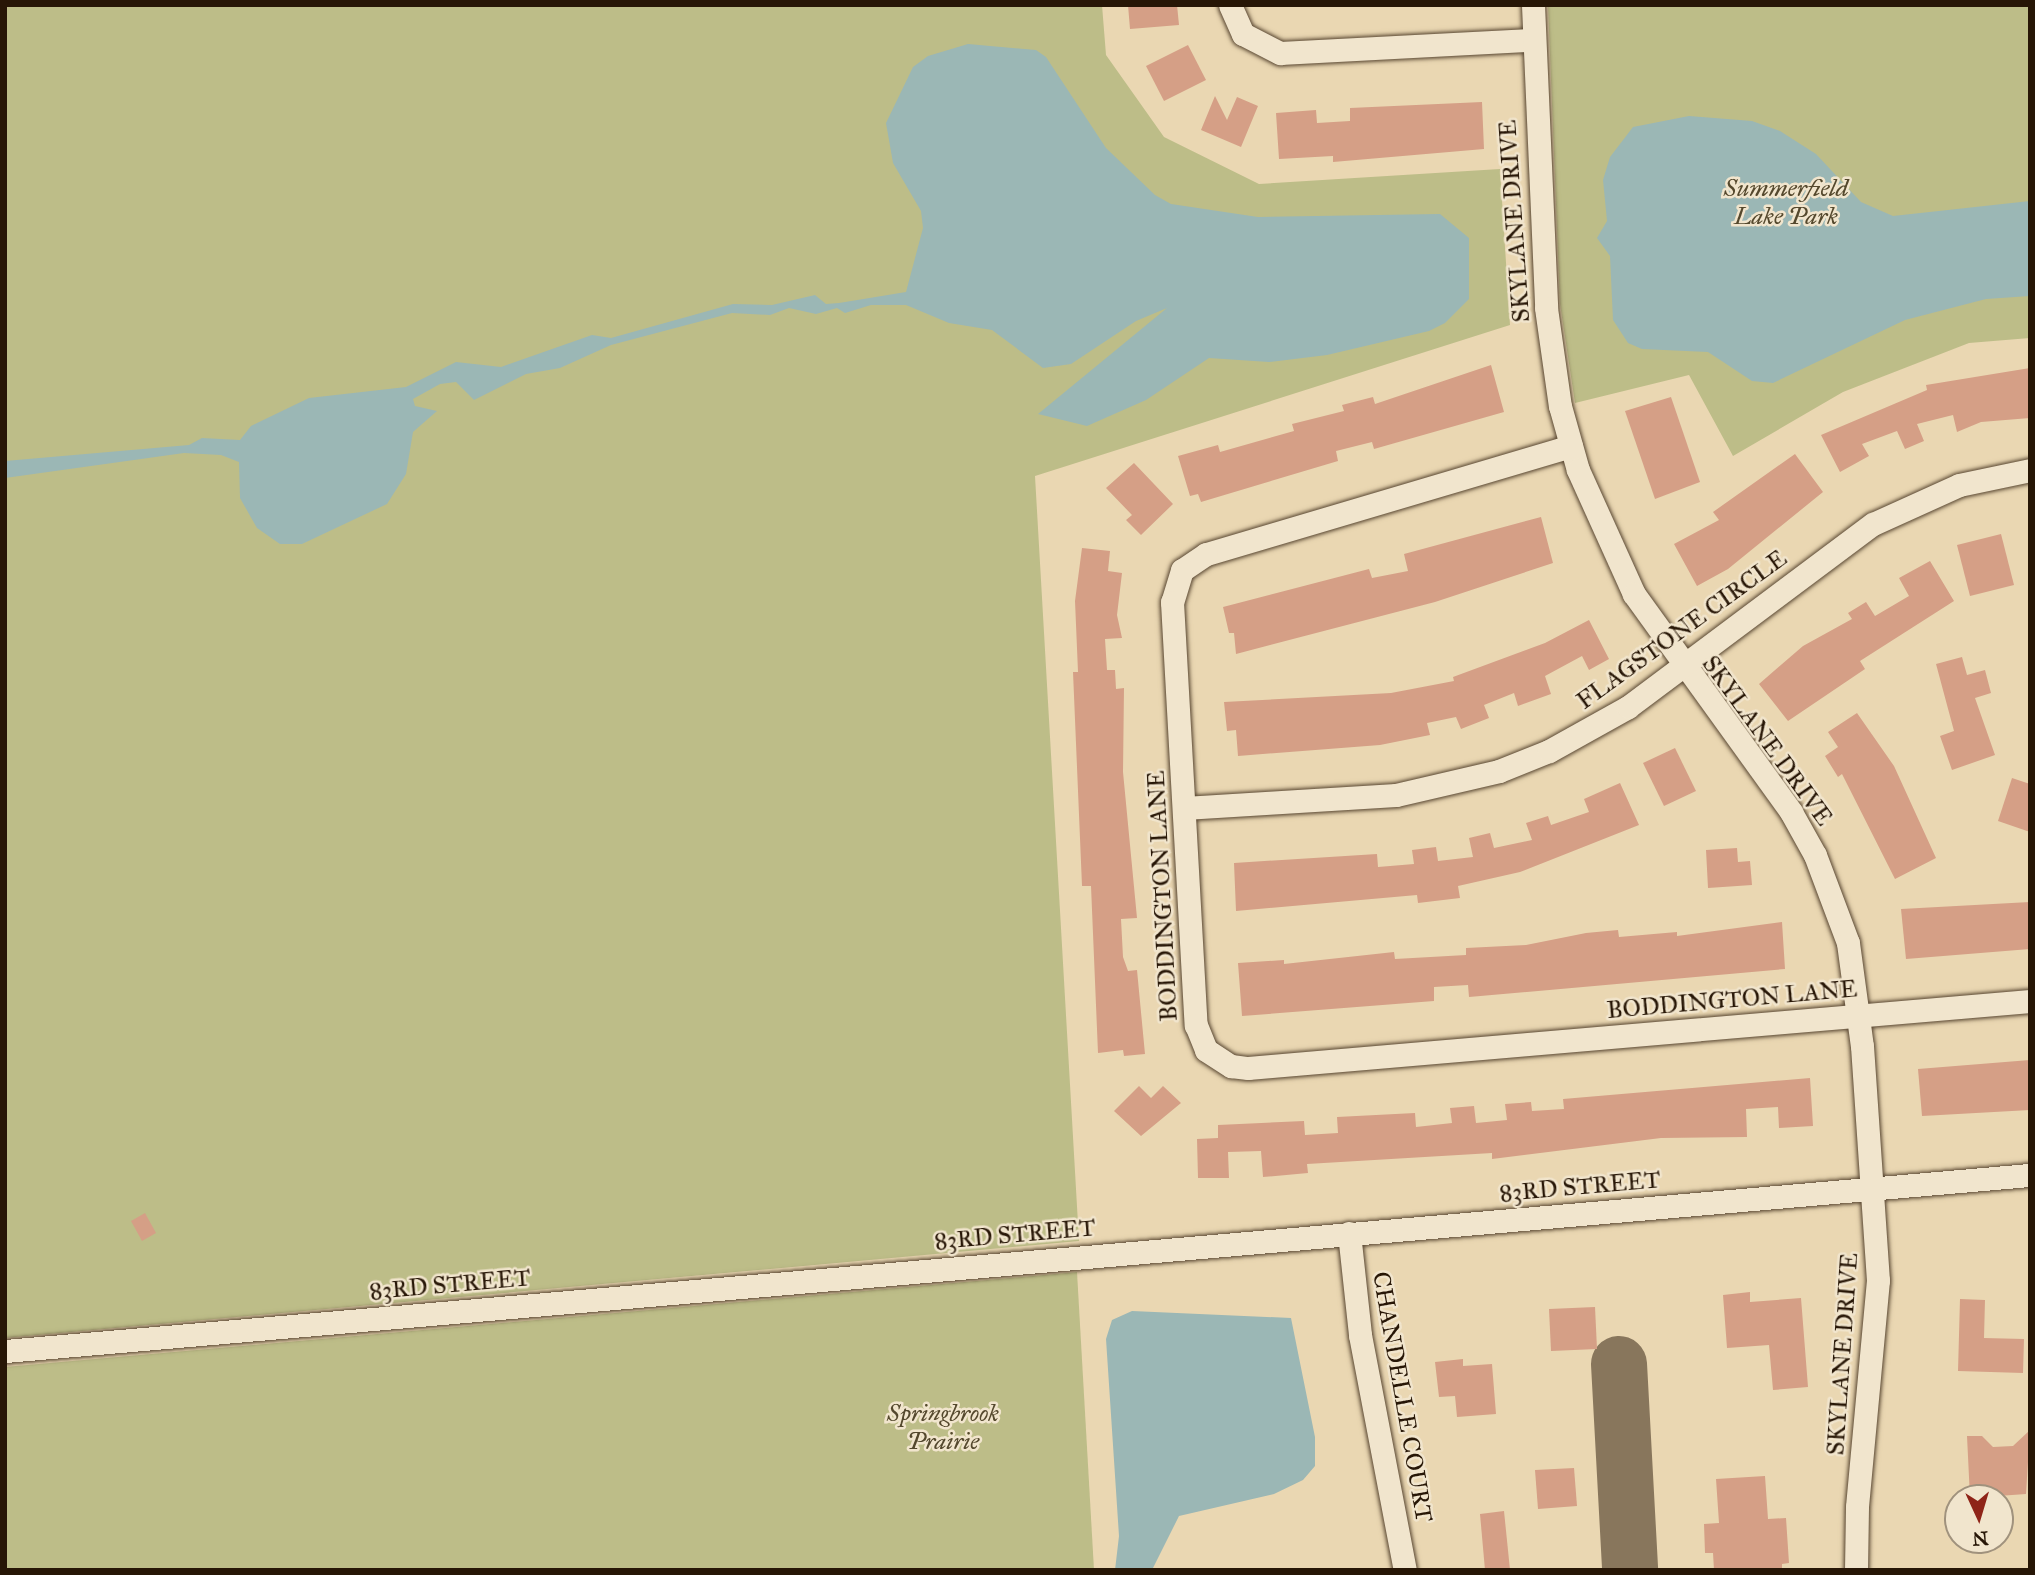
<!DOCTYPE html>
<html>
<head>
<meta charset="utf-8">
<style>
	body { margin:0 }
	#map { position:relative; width:2035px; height:1575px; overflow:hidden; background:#ead7b2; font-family:"IM FELL Great Primer",serif }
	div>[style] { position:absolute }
	.green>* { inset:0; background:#bdbd88 }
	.water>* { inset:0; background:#9bb7b5 }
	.taxiway>* { height:56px; margin:-28px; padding:0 28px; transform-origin:28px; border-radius:28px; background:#88765c }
	.building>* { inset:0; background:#d59f86 }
	.roads { filter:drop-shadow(0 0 2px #584631) drop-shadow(0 0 2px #584631) }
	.minor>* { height:23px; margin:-11.5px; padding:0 11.5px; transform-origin:11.5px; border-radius:11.5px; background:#f1e5cd }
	span { translate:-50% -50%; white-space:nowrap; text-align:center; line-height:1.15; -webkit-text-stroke:5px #f1e5cd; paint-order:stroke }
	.park-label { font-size:24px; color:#54482d; font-style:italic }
	.street-label { font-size:24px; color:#271606 }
	.frame { position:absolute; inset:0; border:7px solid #271606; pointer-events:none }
	.north { position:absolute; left:1944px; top:1484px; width:70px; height:70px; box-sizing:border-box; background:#f1e5cd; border:2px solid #a0927d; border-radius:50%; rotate:176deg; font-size:19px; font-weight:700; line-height:28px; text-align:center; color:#271606 }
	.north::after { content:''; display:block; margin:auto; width:24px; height:32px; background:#8f2418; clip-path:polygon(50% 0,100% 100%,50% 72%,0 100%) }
</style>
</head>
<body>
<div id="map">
	<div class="green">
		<div style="clip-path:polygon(5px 5px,1102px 5px,1106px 55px,1164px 137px,1259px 184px,1500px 169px,1510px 325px,1035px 476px,1079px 1241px,5px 1338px)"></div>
		<div style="clip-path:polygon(1548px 5px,2030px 5px,2030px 338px,1969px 343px,1843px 392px,1733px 456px,1689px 375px,1575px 403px,1560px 304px)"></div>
		<div style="clip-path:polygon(1077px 1272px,1094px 1570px,5px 1570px,5px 1367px)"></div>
	</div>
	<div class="water">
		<div style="clip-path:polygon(968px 44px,1036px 50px,1046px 57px,1106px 148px,1155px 195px,1171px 204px,1258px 217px,1440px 214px,1469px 238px,1469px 299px,1445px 323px,1429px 331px,1327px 355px,1269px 362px,1209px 358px,1146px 400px,1087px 426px,1038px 414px,1167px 308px,1136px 321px,1071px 364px,1043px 368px,992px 330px,949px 323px,906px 305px,871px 305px,845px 313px,837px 308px,816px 314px,789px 308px,770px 315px,732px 313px,611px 345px,560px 368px,526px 374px,474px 400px,456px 382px,440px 384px,413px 399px,415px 406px,437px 411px,413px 432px,406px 474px,387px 504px,302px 544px,280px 544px,257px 528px,240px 498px,239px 462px,221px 455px,184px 453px,5px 478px,5px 461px,189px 445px,202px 438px,240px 440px,251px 426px,309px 398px,406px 387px,456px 362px,501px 367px,592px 335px,611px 338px,733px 304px,772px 305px,815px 295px,826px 304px,839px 303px,906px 292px,923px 228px,921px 211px,893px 163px,886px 123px,913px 67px,928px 56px)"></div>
		<div style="clip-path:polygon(1689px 116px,1752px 121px,1780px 131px,1816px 154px,1861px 202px,1893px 216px,2030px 201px,2030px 296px,1986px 299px,1905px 320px,1773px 383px,1752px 381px,1708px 352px,1642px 349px,1628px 343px,1613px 320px,1610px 256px,1597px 238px,1607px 221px,1603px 180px,1610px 157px,1633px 127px)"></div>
		<div style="clip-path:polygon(1132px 1311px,1291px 1318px,1315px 1437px,1315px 1466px,1303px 1480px,1274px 1494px,1179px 1516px,1152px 1570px,1115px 1570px,1119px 1536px,1106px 1339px,1112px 1320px)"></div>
	</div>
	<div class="taxiway">
		<div style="left:1619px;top:1364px;width:206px;rotate:86.9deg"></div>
	</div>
	<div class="building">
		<div style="clip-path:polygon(1128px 5px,1177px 5px,1179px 25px,1130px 29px)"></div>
		<div style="clip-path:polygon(1188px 45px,1206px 80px,1164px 101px,1146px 66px)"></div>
		<div style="clip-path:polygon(1215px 96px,1227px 120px,1237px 97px,1258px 106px,1241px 147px,1201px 130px)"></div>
		<div style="clip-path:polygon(1482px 102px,1484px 149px,1333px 162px,1333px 156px,1279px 159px,1276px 113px,1316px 110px,1317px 123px,1350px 121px,1350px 108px)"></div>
		<div style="clip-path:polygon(1491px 365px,1504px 412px,1374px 449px,1372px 442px,1336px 451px,1338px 461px,1201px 502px,1198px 494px,1190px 496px,1178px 456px,1218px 445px,1220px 452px,1294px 431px,1292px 424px,1344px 411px,1342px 405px,1373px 397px,1375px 404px)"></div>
		<div style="clip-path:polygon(2030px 368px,2030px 418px,1981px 422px,1957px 432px,1953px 415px,1917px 424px,1924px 441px,1905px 449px,1897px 431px,1862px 444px,1869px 456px,1840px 472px,1821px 435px,1927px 390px,1926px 385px)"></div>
		<div style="clip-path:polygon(1671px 397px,1700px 482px,1655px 499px,1625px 411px)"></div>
		<div style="clip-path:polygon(1795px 454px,1823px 492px,1728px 569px,1697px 586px,1674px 544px,1719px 520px,1713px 512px)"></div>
		<div style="clip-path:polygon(1134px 463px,1173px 504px,1141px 535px,1126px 520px,1132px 515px,1106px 488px)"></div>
		<div style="clip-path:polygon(1541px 517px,1553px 563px,1435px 602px,1236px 654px,1234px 633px,1229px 633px,1223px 607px,1369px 569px,1372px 578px,1408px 571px,1404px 554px)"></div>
		<div style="clip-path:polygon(2001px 534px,2014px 585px,1970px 596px,1957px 545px)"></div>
		<div style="clip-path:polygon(1082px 548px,1110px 551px,1108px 571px,1122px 573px,1117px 615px,1122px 638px,1105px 639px,1107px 670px,1115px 670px,1116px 689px,1124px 688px,1123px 772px,1137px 918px,1121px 919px,1123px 957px,1128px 971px,1137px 970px,1145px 1054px,1124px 1056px,1123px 1050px,1098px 1053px,1091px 886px,1082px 886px,1073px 672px,1078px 672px,1075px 601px)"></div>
		<div style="clip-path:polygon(1930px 561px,1954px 601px,1860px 661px,1865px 669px,1788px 721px,1759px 684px,1803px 646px,1852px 619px,1848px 613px,1866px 602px,1875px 616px,1909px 596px,1899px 578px)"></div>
		<div style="clip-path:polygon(1589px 620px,1609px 659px,1589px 670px,1582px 656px,1545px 676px,1551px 694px,1518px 706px,1514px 693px,1484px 705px,1489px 718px,1461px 729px,1456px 717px,1427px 723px,1430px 735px,1380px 745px,1238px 756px,1236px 730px,1227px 731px,1224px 702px,1391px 693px,1454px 681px,1453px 677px,1545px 643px)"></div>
		<div style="clip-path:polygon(1962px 657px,1967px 675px,1985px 670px,1991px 693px,1975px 698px,1995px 755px,1952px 770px,1940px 736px,1954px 731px,1936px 664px)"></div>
		<div style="clip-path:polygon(1857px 713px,1894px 766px,1936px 858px,1895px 879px,1842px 774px,1838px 777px,1825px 756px,1838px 747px,1828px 732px)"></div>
		<div style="clip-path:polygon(1675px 748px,1696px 791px,1664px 806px,1643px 763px)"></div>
		<div style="clip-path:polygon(2012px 778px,2030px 784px,2030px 832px,1998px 821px)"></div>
		<div style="clip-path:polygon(1620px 783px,1639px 825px,1520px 872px,1458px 886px,1460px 898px,1418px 903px,1417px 895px,1236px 911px,1234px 863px,1377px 854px,1378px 867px,1414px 864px,1412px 850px,1436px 847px,1438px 861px,1473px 857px,1469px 838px,1490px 833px,1494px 848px,1532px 840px,1526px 823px,1548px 816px,1551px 825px,1589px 812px,1584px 799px)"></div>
		<div style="clip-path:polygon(1737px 848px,1738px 862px,1750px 861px,1752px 885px,1708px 888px,1706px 850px)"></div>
		<div style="clip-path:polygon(2030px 902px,2030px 949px,1906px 959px,1901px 909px)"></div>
		<div style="clip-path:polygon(1782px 922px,1785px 969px,1469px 997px,1468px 985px,1434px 987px,1434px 1001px,1242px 1016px,1238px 963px,1284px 960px,1284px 964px,1394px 952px,1395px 959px,1466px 955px,1466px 948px,1526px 945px,1586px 933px,1618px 930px,1619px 937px,1677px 932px,1677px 936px)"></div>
		<div style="clip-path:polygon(2030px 1060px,2030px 1110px,1922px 1116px,1918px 1069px)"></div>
		<div style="clip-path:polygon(1810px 1078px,1813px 1126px,1779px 1128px,1778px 1107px,1746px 1109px,1747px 1137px,1661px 1138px,1492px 1159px,1492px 1153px,1307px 1164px,1308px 1173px,1263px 1177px,1261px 1151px,1228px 1152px,1229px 1178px,1198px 1178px,1197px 1139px,1218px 1138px,1218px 1125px,1304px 1121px,1305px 1135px,1338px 1133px,1337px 1117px,1415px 1113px,1416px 1127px,1452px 1123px,1450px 1108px,1474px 1106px,1476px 1123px,1507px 1120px,1505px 1104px,1531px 1102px,1532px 1111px,1564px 1109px,1563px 1099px)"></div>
		<div style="clip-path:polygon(1139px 1086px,1151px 1098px,1163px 1086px,1181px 1103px,1141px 1136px,1114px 1111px)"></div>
		<div style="clip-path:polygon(145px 1213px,156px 1233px,142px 1241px,131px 1221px)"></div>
		<div style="clip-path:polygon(1750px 1292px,1750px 1302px,1801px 1298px,1808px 1387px,1773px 1390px,1769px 1345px,1727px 1348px,1723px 1295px)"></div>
		<div style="clip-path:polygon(1960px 1299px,1985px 1300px,1984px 1338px,2024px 1339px,2023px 1373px,1958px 1371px)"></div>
		<div style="clip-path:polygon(1595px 1307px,1597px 1349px,1551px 1351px,1549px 1309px)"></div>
		<div style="clip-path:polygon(1463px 1359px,1463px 1366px,1492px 1364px,1496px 1414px,1457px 1417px,1455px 1396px,1439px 1397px,1435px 1362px)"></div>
		<div style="clip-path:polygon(2030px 1430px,2026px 1494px,1970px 1498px,1967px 1436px,1982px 1436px,1993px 1447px,2013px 1446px)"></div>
		<div style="clip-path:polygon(1574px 1468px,1577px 1506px,1538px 1509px,1535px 1470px)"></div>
		<div style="clip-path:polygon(1765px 1476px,1768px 1519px,1786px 1518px,1789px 1563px,1782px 1564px,1782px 1570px,1714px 1570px,1713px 1553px,1705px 1553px,1704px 1524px,1719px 1523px,1716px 1479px)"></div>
		<div style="clip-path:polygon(1504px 1511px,1510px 1570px,1485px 1570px,1480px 1514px)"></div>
	</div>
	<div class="roads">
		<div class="minor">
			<div style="left:1230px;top:5px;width:32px;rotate:66deg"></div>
			<div style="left:1243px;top:34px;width:42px;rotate:27.2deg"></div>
			<div style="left:1280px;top:53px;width:251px;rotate:-3deg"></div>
			<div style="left:1533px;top:5px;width:303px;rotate:87.5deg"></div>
			<div style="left:1546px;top:308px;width:99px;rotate:81.9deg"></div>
			<div style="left:1560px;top:406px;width:66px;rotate:74.3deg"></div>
			<div style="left:1578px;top:470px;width:136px;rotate:65.7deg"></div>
			<div style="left:1634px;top:594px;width:269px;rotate:54.2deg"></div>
			<div style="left:1791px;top:812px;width:49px;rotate:60.8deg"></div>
			<div style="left:1815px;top:855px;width:94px;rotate:69.4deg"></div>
			<div style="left:1848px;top:943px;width:104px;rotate:82.3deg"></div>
			<div style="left:1862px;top:1046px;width:235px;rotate:86.1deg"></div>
			<div style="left:1878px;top:1280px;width:228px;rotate:95.3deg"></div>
			<div style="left:1857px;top:1507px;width:63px;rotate:90.9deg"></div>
			<div style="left:1571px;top:446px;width:381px;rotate:163.5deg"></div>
			<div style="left:1206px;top:554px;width:29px;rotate:146deg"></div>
			<div style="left:1182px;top:570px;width:34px;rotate:107deg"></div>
			<div style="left:1172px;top:602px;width:424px;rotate:86.8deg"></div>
			<div style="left:1196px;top:1025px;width:27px;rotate:68deg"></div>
			<div style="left:1206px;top:1050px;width:30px;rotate:33deg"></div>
			<div style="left:1231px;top:1066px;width:17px;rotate:7deg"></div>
			<div style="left:1248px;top:1068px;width:785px;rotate:-4.9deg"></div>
			<div style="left:1184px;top:808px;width:212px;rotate:-3.5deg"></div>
			<div style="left:1396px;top:795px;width:106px;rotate:-13.1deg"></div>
			<div style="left:1499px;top:771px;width:54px;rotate:-21.8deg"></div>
			<div style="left:1549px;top:751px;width:90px;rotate:-29.1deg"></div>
			<div style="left:1628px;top:707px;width:306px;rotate:-36.8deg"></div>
			<div style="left:1873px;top:524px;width:94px;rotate:-24.4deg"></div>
			<div style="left:1959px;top:485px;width:73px;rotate:-11.9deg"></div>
			<div style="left:1349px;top:1233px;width:103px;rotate:83.8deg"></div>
			<div style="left:1360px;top:1335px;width:239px;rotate:79.2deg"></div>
			<div style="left:5px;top:1351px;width:2033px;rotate:-4.97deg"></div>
		</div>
	</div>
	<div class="park-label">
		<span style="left:1786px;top:203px">Summerfield<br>Lake Park</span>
		<span style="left:943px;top:1428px">Springbrook<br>Prairie</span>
	</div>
	<div class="street-label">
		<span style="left:1515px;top:221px;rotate:-94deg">SKYLANE DRIVE</span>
		<span style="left:1682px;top:630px;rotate:-36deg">FLAGSTONE CIRCLE</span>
		<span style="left:1767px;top:741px;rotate:54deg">SKYLANE DRIVE</span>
		<span style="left:1163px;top:896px;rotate:-93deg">BODDINGTON LANE</span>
		<span style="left:1732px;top:1000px;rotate:-5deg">BODDINGTON LANE</span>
		<span style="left:1580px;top:1187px;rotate:-5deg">83RD STREET</span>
		<span style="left:1015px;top:1235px;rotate:-5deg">83RD STREET</span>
		<span style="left:450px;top:1285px;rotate:-5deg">83RD STREET</span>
		<span style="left:1843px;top:1354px;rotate:-86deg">SKYLANE DRIVE</span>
		<span style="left:1402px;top:1397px;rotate:80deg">CHANDELLE COURT</span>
	</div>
	<div class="frame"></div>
	<div class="north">N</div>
</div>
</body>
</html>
